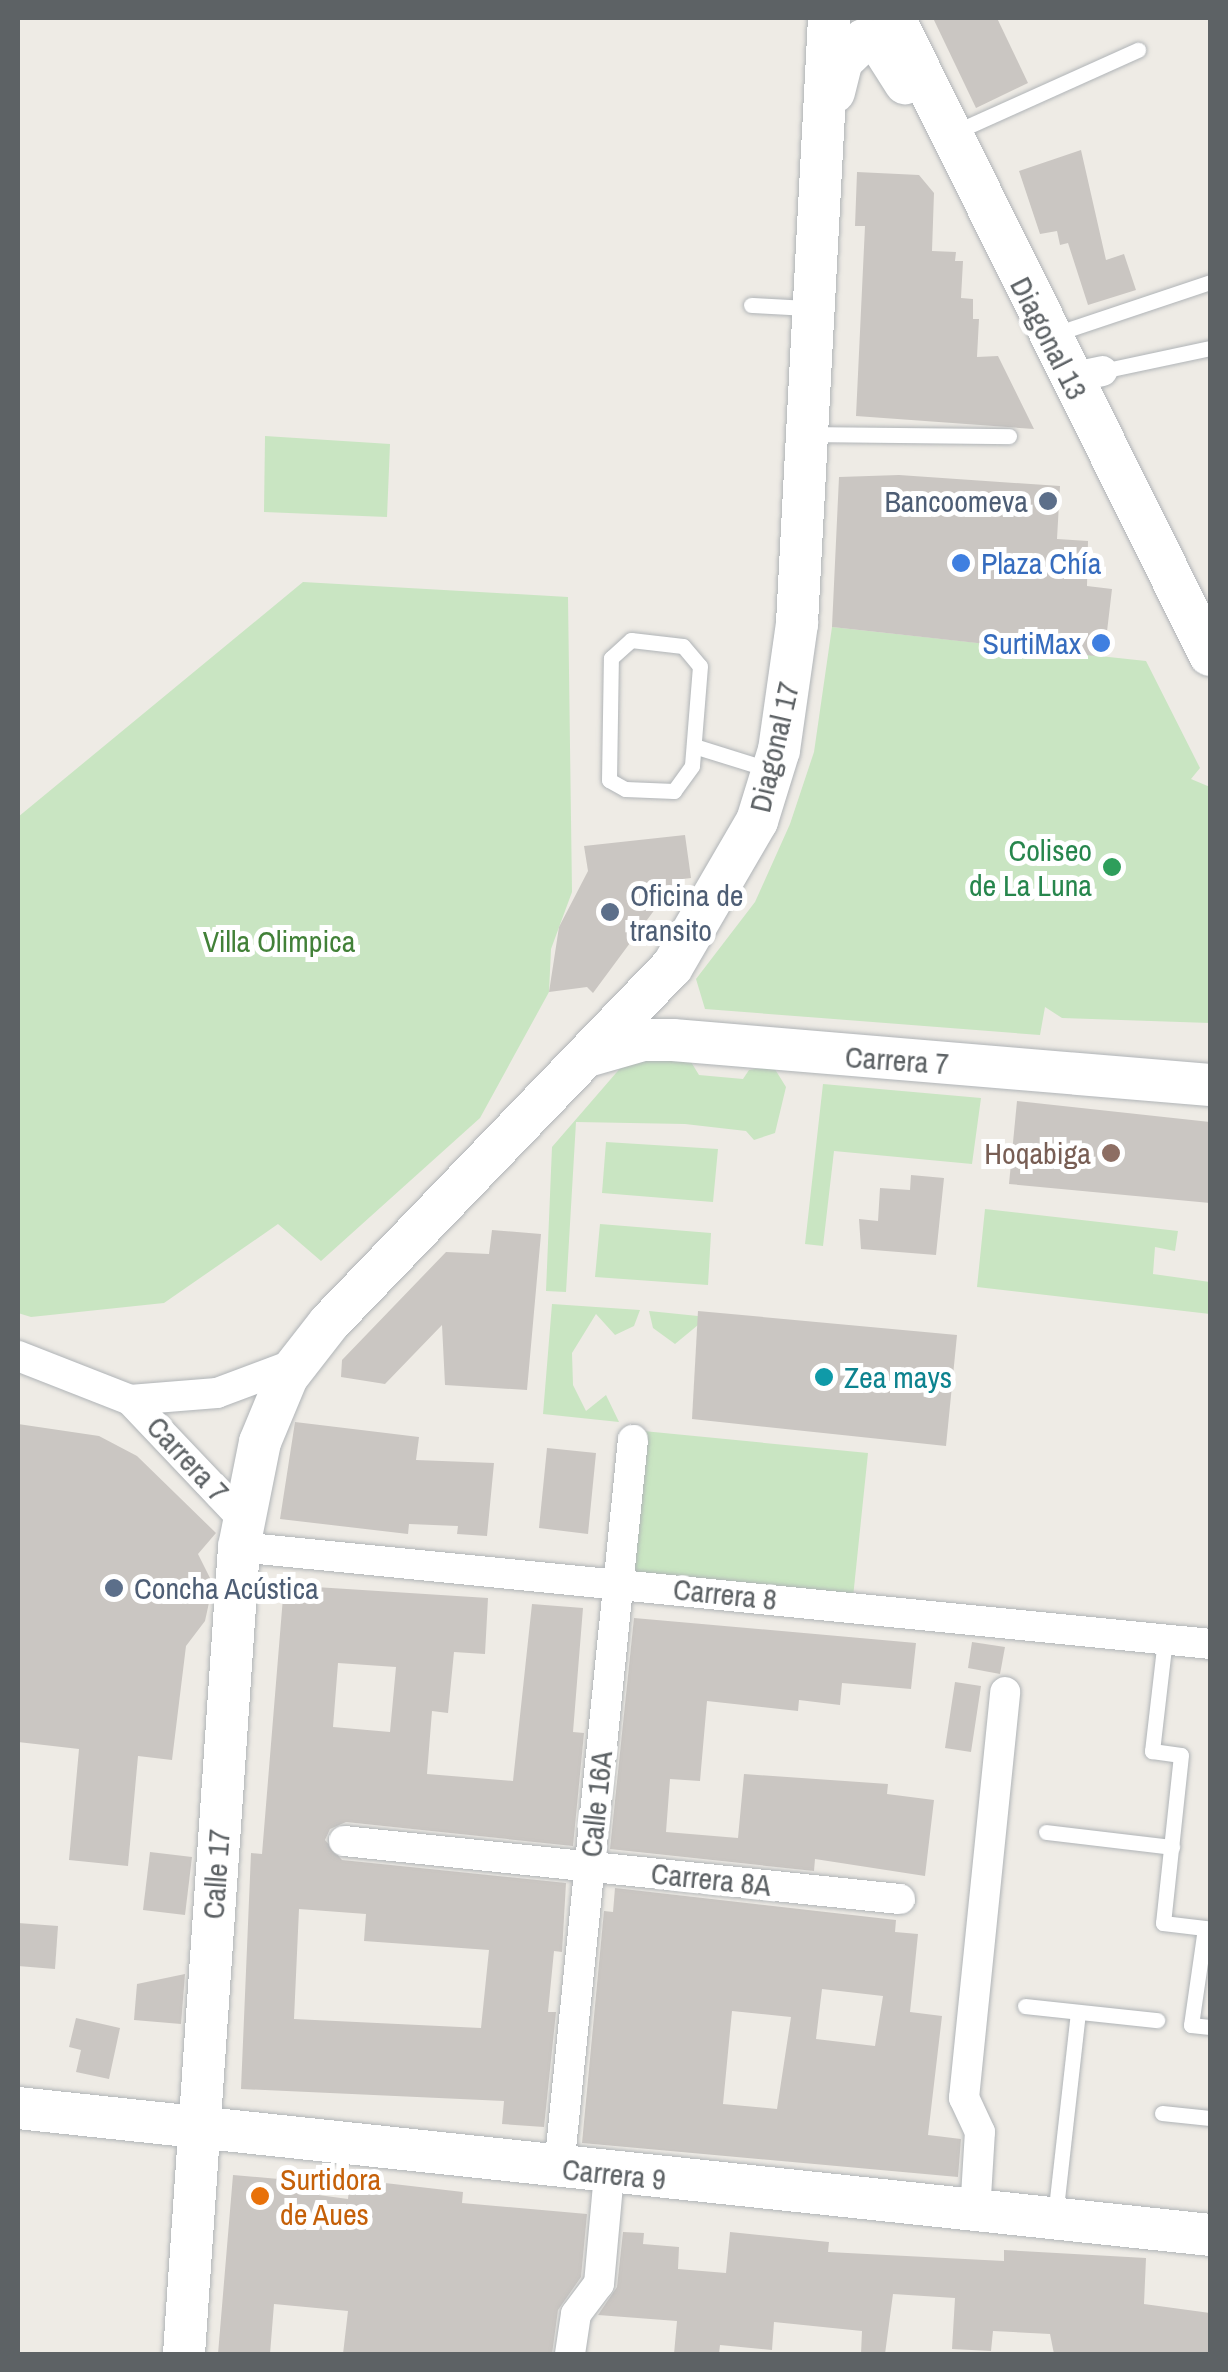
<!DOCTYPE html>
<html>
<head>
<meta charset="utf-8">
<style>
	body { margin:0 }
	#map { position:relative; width:1228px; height:2372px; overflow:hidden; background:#eeebe5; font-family:"Archivo Narrow",sans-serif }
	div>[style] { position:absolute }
	.green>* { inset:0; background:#c9e5c2 }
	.building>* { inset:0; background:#cac6c2 }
	.roads { filter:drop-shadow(0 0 2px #b0b4b7) drop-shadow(0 0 2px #b0b4b7) }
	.lane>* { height:15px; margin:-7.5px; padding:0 7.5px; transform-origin:7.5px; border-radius:7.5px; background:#fff }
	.street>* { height:30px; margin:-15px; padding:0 15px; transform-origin:15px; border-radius:15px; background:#fff }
	.secondary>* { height:42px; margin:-21px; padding:0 21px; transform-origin:21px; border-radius:21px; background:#fff }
	.dots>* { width:28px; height:28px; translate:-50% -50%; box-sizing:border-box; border:5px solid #fff; border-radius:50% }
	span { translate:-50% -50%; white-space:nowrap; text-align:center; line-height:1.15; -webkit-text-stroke:10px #fff; paint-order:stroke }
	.street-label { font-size:30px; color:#5d6265 }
	.service-label { font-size:30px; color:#4e5e75 }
	.right { translate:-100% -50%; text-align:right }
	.left { translate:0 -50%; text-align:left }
	.shop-label { font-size:30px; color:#366cbe }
	.leisure-label { font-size:30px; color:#27864d }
	.park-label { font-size:30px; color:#428138 }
	.education-label { font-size:30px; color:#785e54 }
	.culture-label { font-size:30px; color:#0d838f }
	.food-label { font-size:30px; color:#c56008 }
	.frame { position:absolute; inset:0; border:20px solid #5d6265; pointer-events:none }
</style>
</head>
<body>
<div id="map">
	<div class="green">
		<div style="clip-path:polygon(265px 436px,390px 444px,387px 517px,264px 512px)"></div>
		<div style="clip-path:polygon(303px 582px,568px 597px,572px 892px,551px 949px,549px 992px,480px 1118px,321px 1261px,278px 1224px,164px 1303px,31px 1317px,18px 1313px,18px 817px)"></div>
		<div style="clip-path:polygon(832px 627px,1146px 661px,1200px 768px,1191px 779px,1210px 787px,1210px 1023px,1062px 1018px,1045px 1007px,1040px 1035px,705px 1009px,696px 979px,755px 902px,790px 824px,814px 752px)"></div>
		<div style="clip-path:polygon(688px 1057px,699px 1075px,743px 1079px,749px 1070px,773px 1066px,786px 1087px,775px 1133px,754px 1140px,746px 1131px,685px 1124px,576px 1122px,566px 1292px,546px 1291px,552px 1147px,629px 1058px)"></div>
		<div style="clip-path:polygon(823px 1084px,981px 1098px,972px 1164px,834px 1151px,823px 1246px,805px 1244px)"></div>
		<div style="clip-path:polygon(606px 1142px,718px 1149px,713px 1202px,602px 1193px)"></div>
		<div style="clip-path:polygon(985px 1209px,1178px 1231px,1175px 1251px,1155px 1247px,1153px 1274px,1210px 1282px,1210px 1314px,977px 1287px)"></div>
		<div style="clip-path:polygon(600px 1224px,711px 1233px,708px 1285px,595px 1277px)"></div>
		<div style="clip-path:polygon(552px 1304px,640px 1310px,634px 1326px,615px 1335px,596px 1314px,572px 1353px,573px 1385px,586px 1411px,606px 1395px,619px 1422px,543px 1414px)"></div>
		<div style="clip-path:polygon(649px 1311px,698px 1316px,698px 1325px,675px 1344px,653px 1328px)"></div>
		<div style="clip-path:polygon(633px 1430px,868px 1453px,852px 1607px,618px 1583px)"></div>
	</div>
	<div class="building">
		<div style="clip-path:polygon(933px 18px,997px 18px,1028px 83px,976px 108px)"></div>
		<div style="clip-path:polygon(1081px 150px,1106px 260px,1124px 254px,1136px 290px,1088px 305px,1068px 243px,1060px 245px,1057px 231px,1040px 234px,1019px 171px)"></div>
		<div style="clip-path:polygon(857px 172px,919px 175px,934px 193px,932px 251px,956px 252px,955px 261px,963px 261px,961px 298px,973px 299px,973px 319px,979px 319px,977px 357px,998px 356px,1034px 429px,856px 416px,865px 226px,855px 226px)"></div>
		<div style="clip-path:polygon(899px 475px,1060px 486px,1057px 539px,1088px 541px,1087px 586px,1112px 589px,1104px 657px,832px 627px,839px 477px)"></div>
		<div style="clip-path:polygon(685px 835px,691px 878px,674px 880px,675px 894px,664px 897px,593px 993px,587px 987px,549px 992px,559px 927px,588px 871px,584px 846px)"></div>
		<div style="clip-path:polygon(1017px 1101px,1210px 1122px,1210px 1203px,1009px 1184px)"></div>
		<div style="clip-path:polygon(911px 1175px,944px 1178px,936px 1255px,861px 1249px,859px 1219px,878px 1221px,880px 1188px,910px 1190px)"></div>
		<div style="clip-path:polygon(492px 1230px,541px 1234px,527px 1390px,445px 1385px,442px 1325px,385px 1384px,341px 1377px,342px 1360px,446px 1252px,489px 1254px)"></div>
		<div style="clip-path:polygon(698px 1311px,957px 1335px,946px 1446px,692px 1419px)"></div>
		<div style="clip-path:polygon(295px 1422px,419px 1437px,416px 1460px,494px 1463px,487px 1536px,457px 1534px,458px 1526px,409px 1524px,408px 1534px,280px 1519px)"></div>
		<div style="clip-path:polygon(18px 1424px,99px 1436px,137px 1456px,216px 1533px,198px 1554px,210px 1578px,210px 1598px,205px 1621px,186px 1646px,172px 1760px,138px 1756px,128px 1866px,69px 1860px,79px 1749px,18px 1742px)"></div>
		<div style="clip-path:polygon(547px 1448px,596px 1453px,588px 1534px,539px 1528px)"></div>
		<div style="clip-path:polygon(evenodd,284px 1585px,488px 1598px,485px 1654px,454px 1652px,448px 1713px,432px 1711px,427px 1774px,513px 1781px,532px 1604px,583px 1608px,573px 1732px,584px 1733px,573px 1846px,346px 1822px,330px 1829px,325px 1840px,342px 1860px,566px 1883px,562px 1952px,554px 1951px,548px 2012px,556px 2012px,544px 2127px,502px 2124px,504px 2101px,241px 2089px,251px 1853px,262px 1854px,284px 1585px,338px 1663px,396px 1667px,390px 1732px,333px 1727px,338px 1663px,284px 1585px,299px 1909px,366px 1914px,364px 1941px,489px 1950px,481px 2028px,294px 2019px,299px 1909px)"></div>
		<div style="clip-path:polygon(634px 1618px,916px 1643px,911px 1689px,842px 1683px,840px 1705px,799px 1700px,798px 1711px,707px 1701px,700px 1781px,670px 1779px,666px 1832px,738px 1838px,744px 1774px,888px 1784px,887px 1794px,934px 1800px,925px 1876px,815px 1859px,814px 1871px,610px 1849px)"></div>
		<div style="clip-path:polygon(972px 1642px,1005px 1647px,1000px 1674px,968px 1668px)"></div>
		<div style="clip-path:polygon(955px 1682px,981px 1686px,971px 1752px,945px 1748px)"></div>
		<div style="clip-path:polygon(150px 1852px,192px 1857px,185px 1915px,143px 1910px)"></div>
		<div style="clip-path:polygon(evenodd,615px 1888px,896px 1920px,895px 1932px,918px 1934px,910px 2012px,942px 2016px,928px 2135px,961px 2139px,958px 2177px,582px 2143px,604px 1911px,613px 1912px,615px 1888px,822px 1989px,883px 1996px,875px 2046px,816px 2039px,822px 1989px,615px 1888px,732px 2011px,791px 2017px,777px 2109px,723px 2104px,732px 2011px)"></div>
		<div style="clip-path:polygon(18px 1923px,58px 1926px,55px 1969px,18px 1966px)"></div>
		<div style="clip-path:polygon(185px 1974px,181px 2024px,134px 2020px,137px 1984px)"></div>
		<div style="clip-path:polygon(76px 2018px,120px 2028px,109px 2079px,76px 2072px,81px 2050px,69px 2047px)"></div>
		<div style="clip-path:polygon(233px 2175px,290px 2180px,289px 2191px,348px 2199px,350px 2179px,463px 2192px,462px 2203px,587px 2214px,581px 2277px,558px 2310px,552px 2354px,343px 2354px,348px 2311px,274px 2304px,270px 2354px,218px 2354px)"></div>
		<div style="clip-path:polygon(623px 2232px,644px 2233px,643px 2244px,679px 2247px,678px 2269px,726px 2273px,730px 2232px,829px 2242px,828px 2252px,1004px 2261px,1004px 2250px,1146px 2258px,1144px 2304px,1210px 2313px,1210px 2354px,1054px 2354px,1050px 2334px,993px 2331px,991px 2351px,952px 2349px,955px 2298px,893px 2294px,885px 2354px,861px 2354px,862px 2331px,774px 2322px,772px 2350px,720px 2345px,719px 2354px,674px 2354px,677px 2321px,598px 2315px,617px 2287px)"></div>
	</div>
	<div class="roads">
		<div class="lane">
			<div style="left:953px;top:133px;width:203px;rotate:-24.2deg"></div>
			<div style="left:751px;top:305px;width:58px;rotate:3deg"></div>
			<div style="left:1052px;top:335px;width:167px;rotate:-18.5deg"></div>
			<div style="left:1102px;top:371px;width:110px;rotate:-12deg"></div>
			<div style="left:811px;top:434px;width:198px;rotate:0.6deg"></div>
			<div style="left:631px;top:640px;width:52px;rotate:6.6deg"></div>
			<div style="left:683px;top:646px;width:26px;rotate:50deg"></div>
			<div style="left:700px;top:666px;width:100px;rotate:94.6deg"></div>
			<div style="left:692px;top:766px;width:31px;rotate:126deg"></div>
			<div style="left:674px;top:791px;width:49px;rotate:-177.7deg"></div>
			<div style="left:625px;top:789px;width:18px;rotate:-151deg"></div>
			<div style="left:609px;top:780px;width:122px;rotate:-89.1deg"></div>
			<div style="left:611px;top:658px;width:27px;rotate:-42deg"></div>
			<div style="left:694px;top:746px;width:81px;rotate:17.3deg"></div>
			<div style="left:1165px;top:1639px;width:113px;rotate:96.6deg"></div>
			<div style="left:1152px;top:1751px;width:29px;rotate:8deg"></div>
			<div style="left:1181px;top:1755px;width:169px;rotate:96.1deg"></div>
			<div style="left:1163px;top:1923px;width:42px;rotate:6.8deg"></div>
			<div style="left:1205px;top:1928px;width:98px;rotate:98.2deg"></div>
			<div style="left:1191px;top:2025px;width:19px;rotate:6deg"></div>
			<div style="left:1046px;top:1832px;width:127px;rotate:6.8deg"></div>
			<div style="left:1025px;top:2006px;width:133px;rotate:6.1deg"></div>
			<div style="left:1162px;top:2113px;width:48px;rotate:5.9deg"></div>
			<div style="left:1055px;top:2217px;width:205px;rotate:-83.6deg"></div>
		</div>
		<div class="street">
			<div style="left:1070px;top:378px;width:33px;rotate:-12deg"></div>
			<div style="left:18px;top:1356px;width:120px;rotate:21.4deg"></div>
			<div style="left:130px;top:1400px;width:166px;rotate:46.5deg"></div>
			<div style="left:130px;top:1400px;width:87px;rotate:-4.6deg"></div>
			<div style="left:217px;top:1393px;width:72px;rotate:-20.5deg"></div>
			<div style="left:239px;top:1547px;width:976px;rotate:5.7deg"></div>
			<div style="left:344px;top:1841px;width:559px;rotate:5.96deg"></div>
			<div style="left:559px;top:2168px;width:732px;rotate:-84.2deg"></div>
			<div style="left:975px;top:2213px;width:81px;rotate:-86.5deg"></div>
			<div style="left:980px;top:2132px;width:38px;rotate:-115deg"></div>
			<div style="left:964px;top:2098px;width:408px;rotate:-84.2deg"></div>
			<div style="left:570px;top:2354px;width:40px;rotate:-81.5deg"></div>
			<div style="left:576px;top:2314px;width:38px;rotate:-53deg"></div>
			<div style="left:599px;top:2284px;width:110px;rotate:-84.8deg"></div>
		</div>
		<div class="secondary">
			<div style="left:894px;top:18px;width:711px;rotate:63.62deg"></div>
			<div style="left:834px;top:92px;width:32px;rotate:-76deg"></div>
			<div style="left:842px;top:61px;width:30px;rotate:-44deg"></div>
			<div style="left:864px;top:40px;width:15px;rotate:8deg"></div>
			<div style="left:879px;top:42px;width:49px;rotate:57.6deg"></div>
			<div style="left:587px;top:1056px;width:58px;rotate:-15.9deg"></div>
			<div style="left:643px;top:1040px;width:30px"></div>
			<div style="left:673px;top:1040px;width:539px;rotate:4.79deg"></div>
			<div style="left:18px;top:2108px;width:1199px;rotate:6.08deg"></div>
			<div style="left:184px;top:2354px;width:809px;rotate:-86.1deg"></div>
			<div style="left:239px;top:1547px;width:107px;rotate:-78.7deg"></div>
			<div style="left:260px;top:1442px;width:70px;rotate:-67.4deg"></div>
			<div style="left:287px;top:1377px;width:68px;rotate:-52.1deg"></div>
			<div style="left:329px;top:1323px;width:494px;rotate:-46.1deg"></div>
			<div style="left:672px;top:967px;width:169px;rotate:-59.8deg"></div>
			<div style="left:757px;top:821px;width:74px;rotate:-72.8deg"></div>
			<div style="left:779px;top:750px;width:128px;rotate:-81.9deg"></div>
			<div style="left:797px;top:623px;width:606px;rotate:-86.97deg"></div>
		</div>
	</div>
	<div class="dots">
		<div style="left:1048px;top:501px;background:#5c6f8a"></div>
		<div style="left:961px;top:563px;background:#3f7fe0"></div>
		<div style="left:1101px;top:643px;background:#3f7fe0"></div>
		<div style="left:1112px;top:867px;background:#2e9e5b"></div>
		<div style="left:610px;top:912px;background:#5c6f8a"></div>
		<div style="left:1111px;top:1153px;background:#8d6e63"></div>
		<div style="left:824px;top:1377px;background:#0f9aa8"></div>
		<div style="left:114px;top:1588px;background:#5c6f8a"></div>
		<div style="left:260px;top:2196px;background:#e8710a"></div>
	</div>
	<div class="street-label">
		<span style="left:1049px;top:338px;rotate:63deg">Diagonal 13</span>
		<span style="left:774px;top:747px;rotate:-77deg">Diagonal 17</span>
		<span style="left:897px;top:1060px;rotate:4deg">Carrera 7</span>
		<span style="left:188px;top:1459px;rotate:47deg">Carrera 7</span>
		<span style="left:725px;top:1594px;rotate:6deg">Carrera 8</span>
		<span style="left:596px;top:1804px;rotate:-84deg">Calle 16A</span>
		<span style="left:216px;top:1874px;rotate:-86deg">Calle 17</span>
		<span style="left:711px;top:1879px;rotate:6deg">Carrera 8A</span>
		<span style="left:614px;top:2174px;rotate:6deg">Carrera 9</span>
	</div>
	<div class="service-label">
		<span class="right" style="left:1028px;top:501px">Bancoomeva</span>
		<span class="left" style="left:630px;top:912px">Oficina de<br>transito</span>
		<span class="left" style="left:134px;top:1588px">Concha Acústica</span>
	</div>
	<div class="shop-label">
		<span class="left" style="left:981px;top:563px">Plaza Chía</span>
		<span class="right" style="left:1081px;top:643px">SurtiMax</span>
	</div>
	<div class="leisure-label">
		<span class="right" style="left:1092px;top:867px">Coliseo<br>de La Luna</span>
	</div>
	<div class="park-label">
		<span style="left:279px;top:941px">Villa Olimpica</span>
	</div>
	<div class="education-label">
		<span class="right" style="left:1091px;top:1153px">Hoqabiga</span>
	</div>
	<div class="culture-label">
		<span class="left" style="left:844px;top:1377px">Zea mays</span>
	</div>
	<div class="food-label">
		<span class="left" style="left:280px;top:2196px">Surtidora<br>de Aues</span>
	</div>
	<div class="frame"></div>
</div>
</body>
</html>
